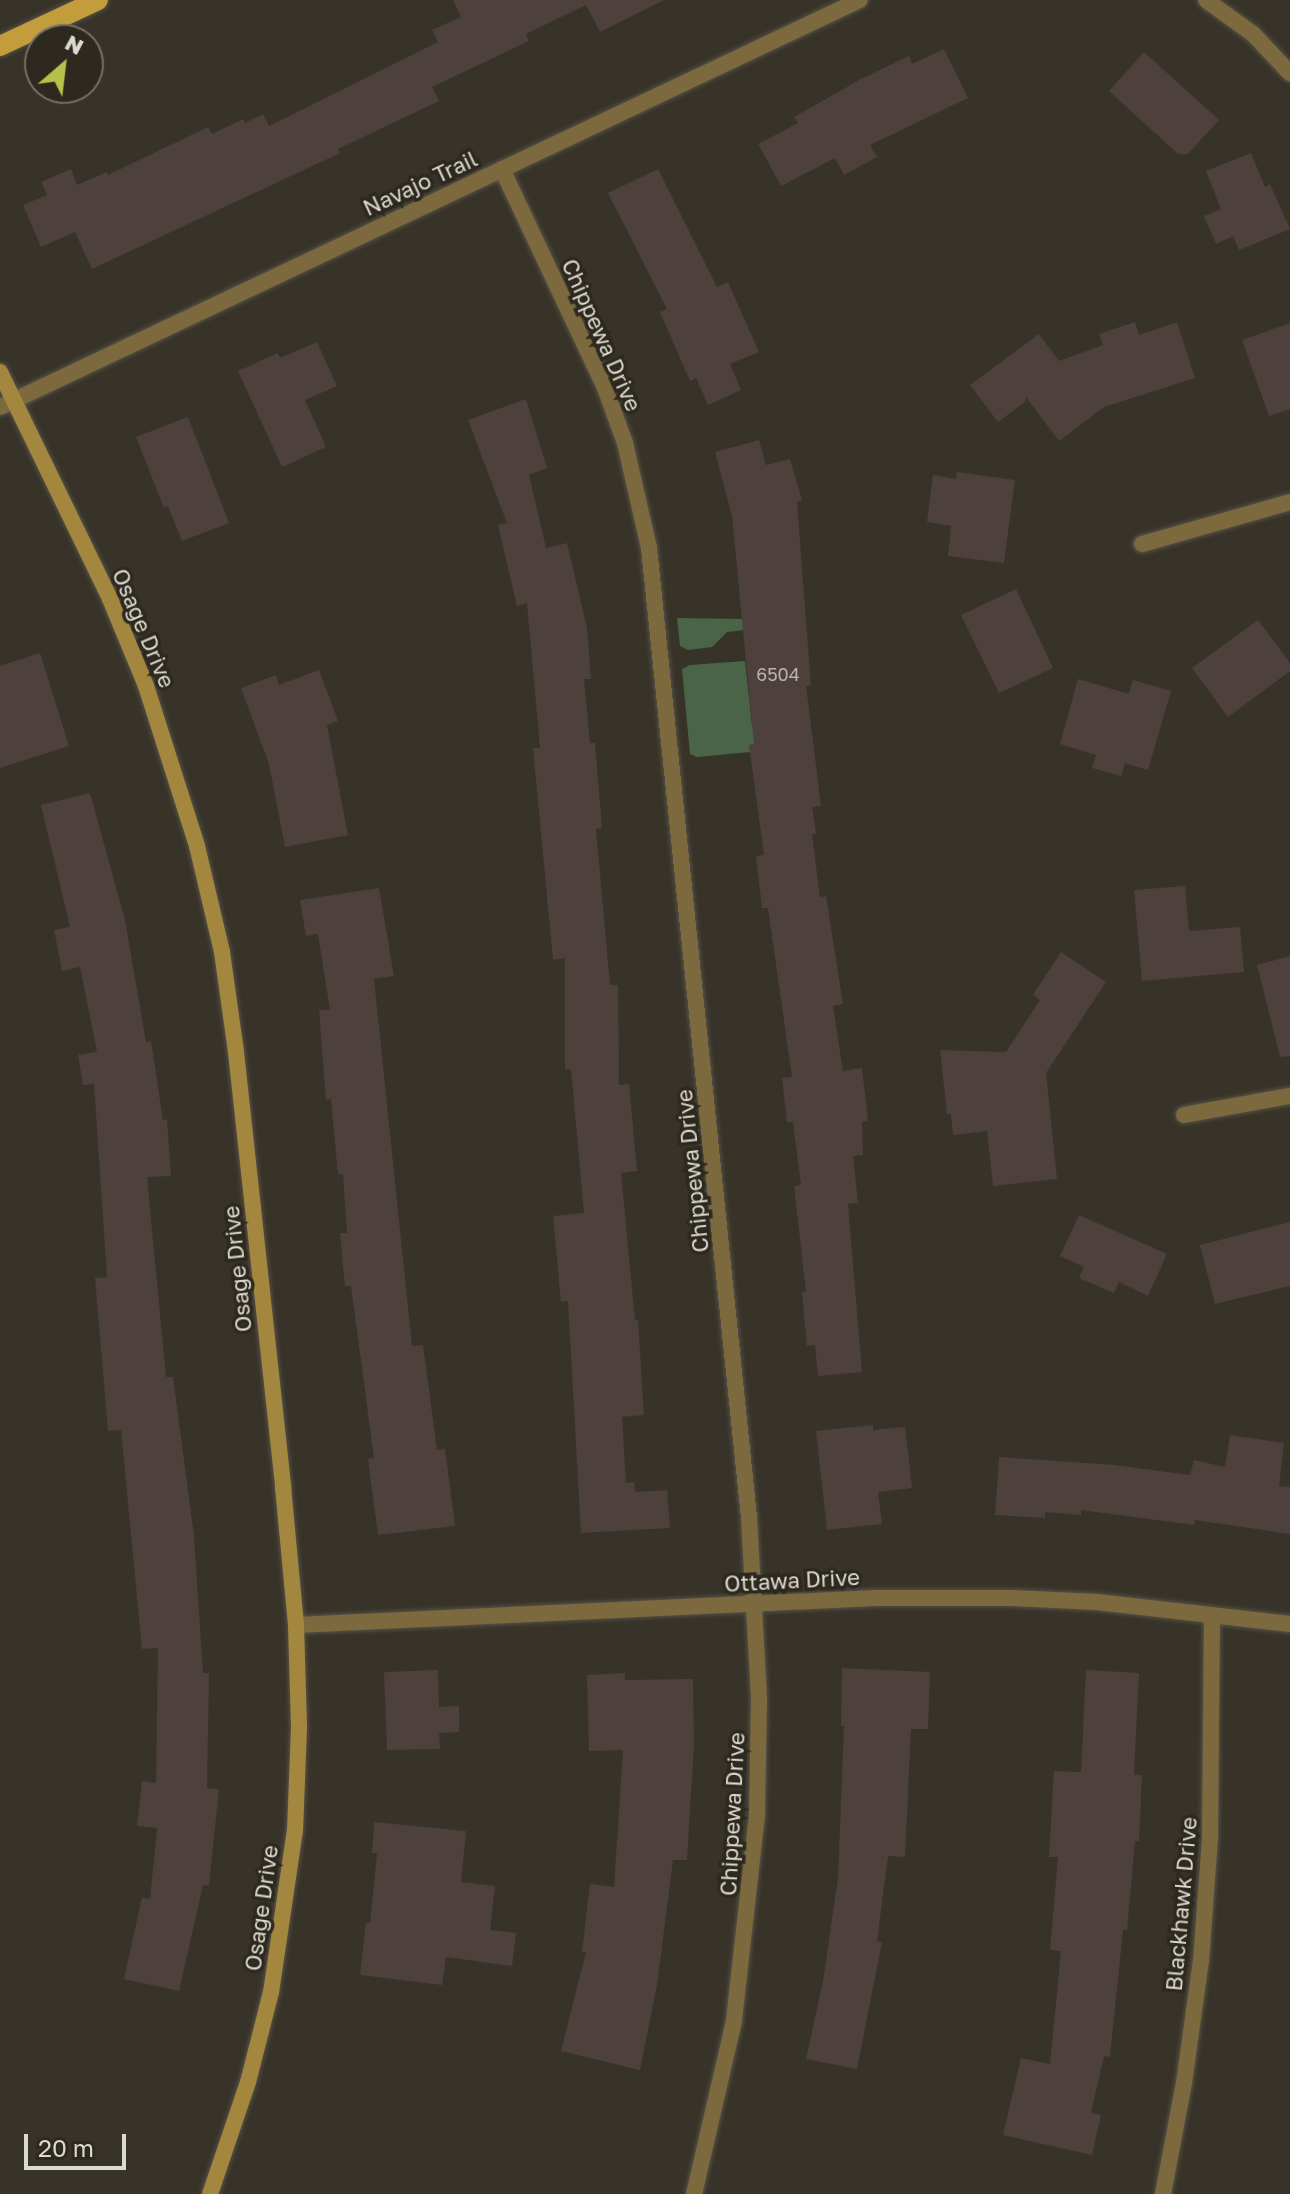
<!DOCTYPE html>
<html>
<head>
<meta charset="utf-8">
<style>
	body { margin:0 }
	#map { position:relative; width:1290px; height:2194px; overflow:hidden; background:#383328; font-family:"Golos Text",sans-serif }
	div>[style] { position:absolute }
	.green>* { inset:0; background:#496447 }
	.building>* { inset:0; background:#4e403d }
	.roads { filter:drop-shadow(0 0 2px #565147) drop-shadow(0 0 2px #565147) }
	.street>* { height:16px; margin:-8px; padding:0 8px; transform-origin:8px; border-radius:8px; background:#7c693e }
	.secondary>* { height:16px; margin:-8px; padding:0 8px; transform-origin:8px; border-radius:8px; background:#a4873f }
	.primary>* { height:20px; margin:-10px; padding:0 10px; transform-origin:10px; border-radius:10px; background:#c39d3b }
	span { translate:-50% -50%; white-space:nowrap; text-align:center; line-height:1.15; -webkit-text-stroke:7px #2d291e; paint-order:stroke }
	.number-label { font-size:18px; color:#b8b3ad }
	.number-label span { -webkit-text-stroke-width:0 }
	.street-label { font-size:22px; color:#dcd9d2 }
	.north { position:absolute; left:24px; top:24px; width:80px; height:80px; box-sizing:border-box; background:#2d291e; border:2px solid #736f66; border-radius:50%; rotate:28deg; font-size:22px; font-weight:700; line-height:32px; text-align:center; color:#dcd9d2 }
	.north::after { content:''; display:block; margin:auto; width:28px; height:36px; background:#b5c249; clip-path:polygon(50% 0,100% 100%,50% 72%,0 100%) }
	.scale { position:absolute; left:24px; top:2134px; width:102px; height:36px; box-sizing:border-box; border:4px solid #dcd9d2; border-top:0; padding-left:10px; font-size:24px; line-height:28px; white-space:nowrap; color:#dcd9d2; -webkit-text-stroke:6px #2d291e; paint-order:stroke }
</style>
</head>
<body>
<div id="map">
	<div class="green">
		<div style="clip-path:polygon(677px 618px,742px 619px,773px 627px,727px 632px,712px 647px,688px 650px,680px 646px)"></div>
		<div style="clip-path:polygon(745px 661px,752px 726px,794px 722px,796px 739px,750px 745px,750px 752px,697px 757px,690px 754px,682px 669px,690px 665px)"></div>
	</div>
	<div class="building">
		<div style="clip-path:polygon(453px 0,664px 0,600px 32px,586px 5px,526px 34px,529px 41px,432px 87px,439px 101px,338px 149px,340px 153px,92px 269px,75px 232px,41px 247px,23px 205px,47px 195px,41px 182px,71px 169px,77px 185px,107px 172px,108px 175px,208px 127px,212px 134px,243px 119px,245px 123px,263px 114px,269px 126px,438px 42px,432px 30px,461px 17px)"></div>
		<div style="clip-path:polygon(944px 49px,968px 98px,870px 145px,877px 157px,844px 175px,835px 158px,781px 186px,758px 144px,798px 123px,794px 117px,861px 79px,909px 56px,912px 64px)"></div>
		<div style="clip-path:polygon(1144px 52px,1219px 120px,1188px 154px,1178px 154px,1109px 91px)"></div>
		<div style="clip-path:polygon(1251px 153px,1265px 187px,1270px 184px,1290px 229px,1239px 250px,1233px 236px,1216px 244px,1204px 216px,1221px 209px,1206px 171px)"></div>
		<div style="clip-path:polygon(658px 169px,717px 287px,728px 282px,759px 352px,730px 364px,741px 390px,708px 405px,696px 378px,690px 381px,660px 312px,667px 309px,608px 193px)"></div>
		<div style="clip-path:polygon(1135px 322px,1139px 335px,1177px 322px,1195px 378px,1104px 407px,1059px 441px,1026px 397px,1025px 402px,998px 422px,970px 385px,1039px 334px,1059px 361px,1103px 345px,1099px 334px)"></div>
		<div style="clip-path:polygon(1290px 323px,1290px 409px,1269px 416px,1242px 340px)"></div>
		<div style="clip-path:polygon(317px 342px,337px 386px,305px 400px,326px 447px,282px 467px,238px 371px,278px 353px,280px 358px)"></div>
		<div style="clip-path:polygon(526px 399px,547px 468px,529px 475px,546px 548px,567px 543px,587px 628px,591px 679px,584px 679px,590px 743px,595px 743px,602px 828px,596px 829px,610px 985px,618px 985px,619px 1085px,629px 1084px,637px 1171px,621px 1173px,635px 1320px,638px 1320px,644px 1415px,622px 1417px,626px 1483px,634px 1482px,635px 1492px,667px 1490px,670px 1528px,581px 1533px,568px 1301px,561px 1302px,553px 1216px,584px 1213px,571px 1069px,565px 1069px,565px 958px,553px 960px,533px 748px,540px 748px,527px 603px,517px 606px,498px 525px,507px 523px,468px 420px)"></div>
		<div style="clip-path:polygon(188px 417px,229px 523px,182px 541px,168px 506px,164px 508px,136px 437px)"></div>
		<div style="clip-path:polygon(759px 440px,766px 465px,790px 459px,802px 500px,797px 502px,811px 686px,806px 686px,821px 806px,812px 807px,816px 834px,812px 834px,820px 897px,826px 896px,843px 1004px,833px 1006px,843px 1071px,862px 1068px,868px 1121px,862px 1122px,863px 1155px,853px 1156px,858px 1203px,848px 1204px,862px 1372px,818px 1376px,815px 1345px,807px 1346px,802px 1293px,806px 1292px,794px 1186px,801px 1185px,793px 1122px,787px 1122px,782px 1078px,792px 1077px,768px 908px,762px 908px,756px 856px,764px 855px,749px 745px,754px 744px,732px 516px,715px 452px)"></div>
		<div style="clip-path:polygon(957px 472px,1015px 480px,1004px 563px,948px 556px,951px 526px,927px 522px,933px 475px,956px 479px)"></div>
		<div style="clip-path:polygon(1016px 589px,1053px 668px,999px 693px,961px 615px)"></div>
		<div style="clip-path:polygon(1258px 620px,1290px 663px,1290px 671px,1228px 717px,1192px 668px)"></div>
		<div style="clip-path:polygon(40px 653px,69px 746px,0 768px,0 666px)"></div>
		<div style="clip-path:polygon(319px 670px,338px 721px,327px 725px,348px 835px,285px 847px,269px 764px,241px 688px,276px 675px,279px 685px)"></div>
		<div style="clip-path:polygon(1078px 679px,1129px 694px,1133px 680px,1171px 691px,1148px 770px,1125px 763px,1121px 776px,1092px 768px,1096px 755px,1060px 744px)"></div>
		<div style="clip-path:polygon(90px 793px,125px 920px,146px 1042px,151px 1041px,163px 1120px,167px 1119px,171px 1176px,147px 1177px,166px 1377px,173px 1377px,194px 1536px,203px 1673px,209px 1673px,207px 1788px,219px 1789px,209px 1886px,203px 1885px,179px 1991px,124px 1979px,142px 1897px,150px 1899px,157px 1828px,137px 1826px,142px 1781px,156px 1783px,158px 1648px,142px 1649px,121px 1430px,108px 1431px,95px 1278px,107px 1277px,94px 1084px,83px 1085px,78px 1055px,97px 1052px,80px 967px,62px 971px,54px 930px,70px 927px,41px 805px)"></div>
		<div style="clip-path:polygon(1185px 886px,1189px 931px,1240px 927px,1244px 972px,1142px 981px,1134px 890px)"></div>
		<div style="clip-path:polygon(379px 888px,394px 976px,374px 979px,412px 1346px,423px 1345px,437px 1450px,445px 1449px,455px 1526px,378px 1535px,368px 1459px,374px 1458px,351px 1286px,345px 1286px,340px 1233px,347px 1233px,343px 1174px,338px 1175px,331px 1099px,326px 1100px,319px 1010px,330px 1010px,318px 934px,306px 936px,300px 900px)"></div>
		<div style="clip-path:polygon(1061px 952px,1106px 982px,1046px 1073px,1057px 1179px,993px 1186px,987px 1131px,953px 1135px,951px 1114px,947px 1114px,940px 1050px,1006px 1052px,1040px 1000px,1033px 995px)"></div>
		<div style="clip-path:polygon(1290px 956px,1290px 1056px,1280px 1057px,1257px 965px)"></div>
		<div style="clip-path:polygon(1079px 1215px,1167px 1254px,1148px 1296px,1119px 1282px,1114px 1293px,1079px 1278px,1084px 1267px,1060px 1256px)"></div>
		<div style="clip-path:polygon(1290px 1222px,1290px 1286px,1215px 1304px,1200px 1245px)"></div>
		<div style="clip-path:polygon(873px 1425px,873px 1430px,905px 1427px,912px 1488px,878px 1492px,882px 1524px,827px 1530px,816px 1431px)"></div>
		<div style="clip-path:polygon(1230px 1435px,1284px 1443px,1279px 1486px,1290px 1487px,1290px 1534px,1195px 1520px,1194px 1525px,1081px 1510px,1081px 1515px,1045px 1512px,1045px 1518px,995px 1515px,999px 1457px,1114px 1465px,1190px 1475px,1194px 1460px,1225px 1467px)"></div>
		<div style="clip-path:polygon(842px 1668px,930px 1672px,928px 1729px,911px 1729px,905px 1857px,888px 1856px,877px 1942px,882px 1942px,857px 2069px,806px 2059px,823px 1981px,838px 1878px,844px 1726px,841px 1726px)"></div>
		<div style="clip-path:polygon(438px 1670px,439px 1707px,459px 1706px,459px 1732px,439px 1733px,440px 1749px,387px 1750px,384px 1672px)"></div>
		<div style="clip-path:polygon(1086px 1670px,1139px 1673px,1134px 1775px,1142px 1775px,1139px 1841px,1135px 1841px,1127px 1930px,1123px 1930px,1110px 2057px,1104px 2056px,1091px 2113px,1101px 2115px,1092px 2155px,1003px 2135px,1021px 2058px,1050px 2064px,1061px 1951px,1050px 1950px,1058px 1857px,1049px 1857px,1054px 1771px,1081px 1772px)"></div>
		<div style="clip-path:polygon(625px 1673px,625px 1680px,693px 1679px,694px 1745px,687px 1860px,673px 1860px,657px 1985px,640px 2070px,561px 2051px,586px 1952px,582px 1952px,590px 1884px,614px 1887px,623px 1750px,589px 1751px,587px 1675px)"></div>
		<div style="clip-path:polygon(374px 1822px,466px 1831px,461px 1882px,495px 1886px,490px 1930px,516px 1933px,512px 1966px,446px 1957px,442px 1985px,360px 1975px,366px 1923px,370px 1923px,377px 1853px,372px 1853px)"></div>
	</div>
	<div class="roads">
		<div class="street">
			<div style="left:1206px;top:0;width:58px;rotate:35.9deg"></div>
			<div style="left:1253px;top:34px;width:54px;rotate:46.5deg"></div>
			<div style="left:502px;top:169px;width:242px;rotate:64.8deg"></div>
			<div style="left:605px;top:388px;width:59px;rotate:70deg"></div>
			<div style="left:625px;top:443px;width:108px;rotate:77.1deg"></div>
			<div style="left:649px;top:548px;width:975px;rotate:84.11deg"></div>
			<div style="left:749px;top:1518px;width:181px;rotate:86.8deg"></div>
			<div style="left:759px;top:1699px;width:116px;rotate:91deg"></div>
			<div style="left:757px;top:1815px;width:207px;rotate:96.4deg"></div>
			<div style="left:734px;top:2021px;width:178px;rotate:103deg"></div>
			<div style="left:0;top:407px;width:951px;rotate:-25.33deg"></div>
			<div style="left:1142px;top:544px;width:154px;rotate:-15.8deg"></div>
			<div style="left:1184px;top:1115px;width:108px;rotate:-10.2deg"></div>
			<div style="left:296px;top:1625px;width:580px;rotate:-2.67deg"></div>
			<div style="left:875px;top:1598px;width:137px"></div>
			<div style="left:1012px;top:1598px;width:85px;rotate:2.7deg"></div>
			<div style="left:1097px;top:1602px;width:194px;rotate:6.5deg"></div>
			<div style="left:1163px;top:2194px;width:113px;rotate:-79.3deg"></div>
			<div style="left:1184px;top:2083px;width:123px;rotate:-82.1deg"></div>
			<div style="left:1201px;top:1961px;width:122px;rotate:-85.8deg"></div>
			<div style="left:1210px;top:1839px;width:223px;rotate:-89.5deg"></div>
		</div>
		<div class="secondary">
			<div style="left:0;top:372px;width:252px;rotate:64.1deg"></div>
			<div style="left:110px;top:599px;width:94px;rotate:67.5deg"></div>
			<div style="left:146px;top:686px;width:168px;rotate:72.3deg"></div>
			<div style="left:197px;top:846px;width:109px;rotate:76.7deg"></div>
			<div style="left:222px;top:952px;width:101px;rotate:82deg"></div>
			<div style="left:236px;top:1052px;width:438px;rotate:83.8deg"></div>
			<div style="left:283px;top:1487px;width:139px;rotate:84.6deg"></div>
			<div style="left:296px;top:1625px;width:102px;rotate:88.3deg"></div>
			<div style="left:299px;top:1727px;width:103px;rotate:92.2deg"></div>
			<div style="left:295px;top:1830px;width:164px;rotate:98.4deg"></div>
			<div style="left:271px;top:1992px;width:93px;rotate:104.3deg"></div>
			<div style="left:248px;top:2082px;width:118px;rotate:108.7deg"></div>
		</div>
		<div class="primary">
			<div style="left:0;top:46px;width:108px;rotate:-25.1deg"></div>
		</div>
	</div>
	<div class="number-label">
		<span style="left:778px;top:674px">6504</span>
	</div>
	<div class="street-label">
		<span style="left:420px;top:183px;rotate:-25deg">Navajo Trail</span>
		<span style="left:602px;top:335px;rotate:66deg">Chippewa Drive</span>
		<span style="left:144px;top:628px;rotate:67deg">Osage Drive</span>
		<span style="left:692px;top:1171px;rotate:-96deg">Chippewa Drive</span>
		<span style="left:237px;top:1269px;rotate:-96deg">Osage Drive</span>
		<span style="left:792px;top:1580px;rotate:-3deg">Ottawa Drive</span>
		<span style="left:732px;top:1814px;rotate:-87deg">Chippewa Drive</span>
		<span style="left:1181px;top:1904px;rotate:-85deg">Blackhawk Drive</span>
		<span style="left:261px;top:1908px;rotate:-82deg">Osage Drive</span>
	</div>
	<div class="north">N</div>
	<div class="scale">20 m</div>
</div>
</body>
</html>
